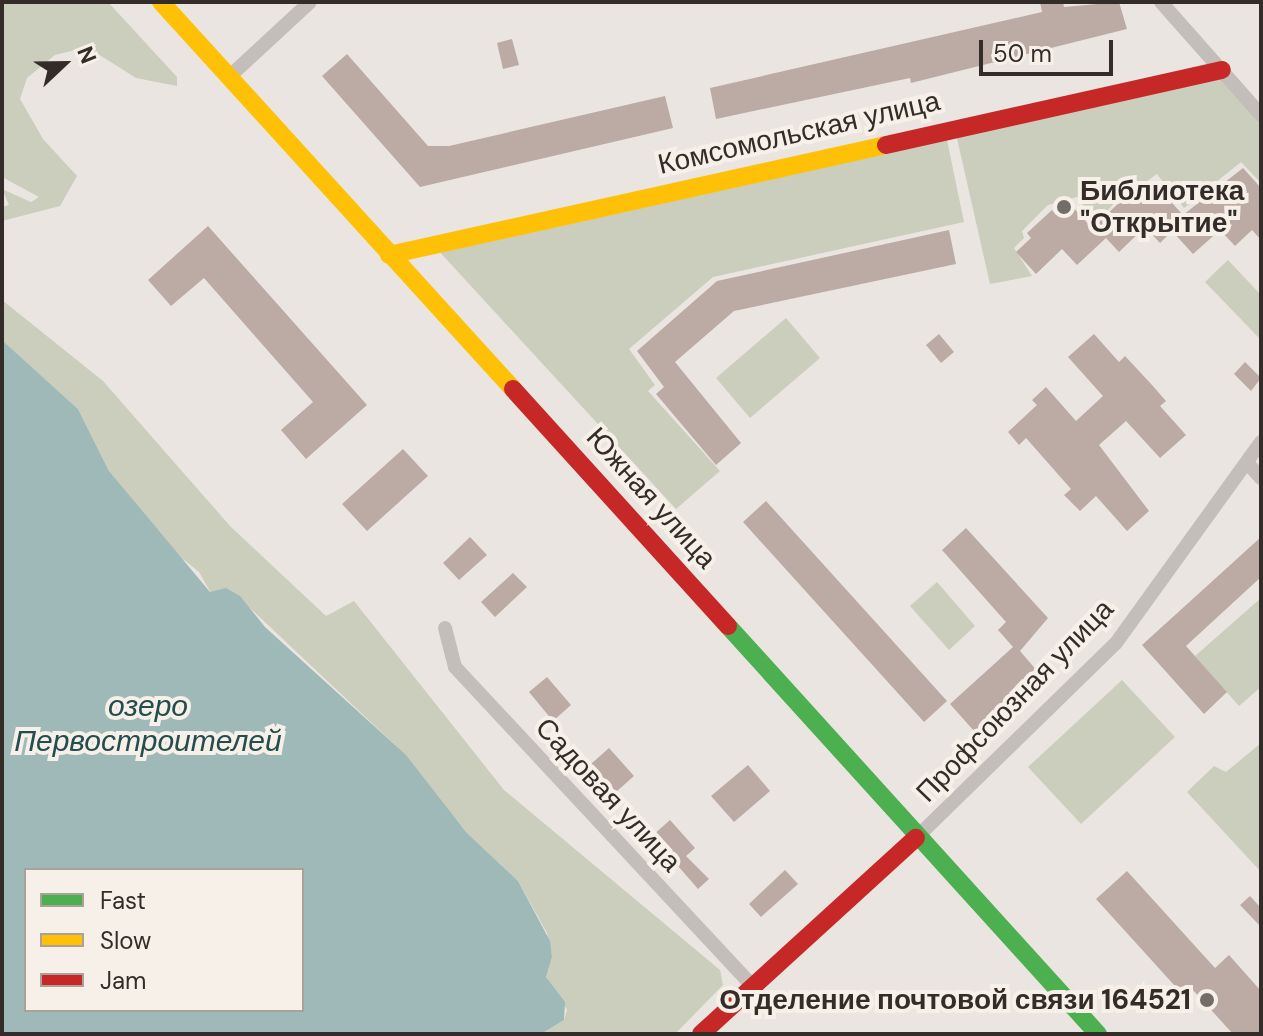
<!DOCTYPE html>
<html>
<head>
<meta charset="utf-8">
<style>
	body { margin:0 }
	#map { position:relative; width:1263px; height:1036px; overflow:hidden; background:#eae5e0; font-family:"DM Sans",sans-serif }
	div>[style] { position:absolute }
	.green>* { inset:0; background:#cbcebc }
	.water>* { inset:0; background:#9fb9b9 }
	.building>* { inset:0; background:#bcaba4 }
	.street>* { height:14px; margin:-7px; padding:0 7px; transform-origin:7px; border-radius:7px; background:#c3beba }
	.fast>* { height:18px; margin:-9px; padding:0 9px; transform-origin:9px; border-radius:9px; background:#4caf50 }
	.slow>* { height:18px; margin:-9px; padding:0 9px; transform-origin:9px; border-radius:9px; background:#ffc107 }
	.jam>* { height:18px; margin:-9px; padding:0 9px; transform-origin:9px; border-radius:9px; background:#c62828 }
	.dots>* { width:22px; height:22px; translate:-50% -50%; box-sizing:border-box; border:4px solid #f7f0e8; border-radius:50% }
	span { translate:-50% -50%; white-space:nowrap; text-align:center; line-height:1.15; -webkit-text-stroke:8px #f7f0e8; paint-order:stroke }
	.street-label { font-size:28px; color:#332c28 }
	.poi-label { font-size:28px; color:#332c28; font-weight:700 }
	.left { translate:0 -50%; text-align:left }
	.right { translate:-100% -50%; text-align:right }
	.water-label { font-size:30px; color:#234d4f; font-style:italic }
	.frame { position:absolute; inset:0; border:4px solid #332c28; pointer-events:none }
	.legend { position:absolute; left:24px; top:868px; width:280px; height:144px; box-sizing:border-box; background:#f7f0e8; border:2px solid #a9a29b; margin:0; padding:10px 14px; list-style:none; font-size:24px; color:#332c28 }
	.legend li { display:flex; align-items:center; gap:16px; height:40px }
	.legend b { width:40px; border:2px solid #a9a29b }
	.north { position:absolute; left:24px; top:24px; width:80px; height:80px; -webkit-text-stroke:6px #f7f0e8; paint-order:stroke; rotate:68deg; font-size:22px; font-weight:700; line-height:32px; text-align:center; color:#332c28 }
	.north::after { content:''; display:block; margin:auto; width:28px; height:36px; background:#332c28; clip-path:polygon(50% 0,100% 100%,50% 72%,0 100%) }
	.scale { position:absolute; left:979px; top:40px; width:134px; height:36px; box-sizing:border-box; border:4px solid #332c28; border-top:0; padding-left:10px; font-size:24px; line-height:28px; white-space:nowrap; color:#332c28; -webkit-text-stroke:6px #f7f0e8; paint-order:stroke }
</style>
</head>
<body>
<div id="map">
	<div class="green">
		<div style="clip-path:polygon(2px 2px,108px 2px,177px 77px,177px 86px,136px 78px,87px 47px,55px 55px,27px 78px,20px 99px,43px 139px,77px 176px,60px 206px,2px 221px,2px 207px,9px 205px,2px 189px,31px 202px,39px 197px,2px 177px)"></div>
		<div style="clip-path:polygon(1220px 76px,1261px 123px,1261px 183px,1241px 162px,1184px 208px,1157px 174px,1140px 186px,1131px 183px,1097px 223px,1077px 197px,1048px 205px,1022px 231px,1024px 238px,1014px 248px,1032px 276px,990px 284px,956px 134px)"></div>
		<div style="clip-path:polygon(946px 135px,964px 222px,713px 277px,629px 349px,655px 385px,648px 391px,720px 471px,676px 509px,437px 249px)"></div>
		<div style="clip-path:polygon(1228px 260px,1261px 295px,1261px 340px,1205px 282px)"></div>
		<div style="clip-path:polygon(2px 300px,103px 381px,230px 526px,326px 616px,354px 601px,504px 790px,720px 970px,723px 985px,675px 1034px,541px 1034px,564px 1020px,567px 1010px,546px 977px,552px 957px,547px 933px,518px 881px,466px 832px,394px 744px,250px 608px,211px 593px,199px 572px,173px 551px,109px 471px,78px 409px,2px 340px)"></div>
		<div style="clip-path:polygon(786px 318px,820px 358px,750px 418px,716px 378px)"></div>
		<div style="clip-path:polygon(937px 582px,975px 626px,949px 650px,910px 606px)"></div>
		<div style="clip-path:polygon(1261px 598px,1261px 687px,1239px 706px,1195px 656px)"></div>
		<div style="clip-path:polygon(1122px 680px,1175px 737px,1081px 824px,1028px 767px)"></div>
		<div style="clip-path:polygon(1261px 743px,1261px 872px,1187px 792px,1214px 766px,1226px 772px)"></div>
	</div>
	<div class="water">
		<div style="clip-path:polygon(evenodd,2px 340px,78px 409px,109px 471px,210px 592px,226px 588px,240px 596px,265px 627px,406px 755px,466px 832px,518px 881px,550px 941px,552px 957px,546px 977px,565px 1002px,564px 1020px,541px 1034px,2px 1034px,2px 340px,26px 870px,302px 870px,302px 1010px,26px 1010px,26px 870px)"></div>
	</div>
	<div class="building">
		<div style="clip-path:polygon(1040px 2px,1063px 2px,1064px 7px,1119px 2px,1127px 29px,911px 83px,910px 78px,716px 119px,710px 88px,1042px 12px)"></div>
		<div style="clip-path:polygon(512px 39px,519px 65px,503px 69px,497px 43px)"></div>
		<div style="clip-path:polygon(347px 54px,428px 146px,449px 146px,665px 96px,673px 128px,420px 187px,322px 76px)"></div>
		<div style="clip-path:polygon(1243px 168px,1261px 188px,1261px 240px,1252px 230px,1235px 246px,1220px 230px,1193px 254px,1172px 231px,1160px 243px,1145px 227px,1119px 252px,1106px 238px,1077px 265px,1062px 249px,1036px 274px,1016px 252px,1031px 238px,1027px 233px,1052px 210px,1056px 215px,1069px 203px,1092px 228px,1135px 188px,1139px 193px,1152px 181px,1183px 215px)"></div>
		<div style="clip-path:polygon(208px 226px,367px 405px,306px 459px,281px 430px,313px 402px,204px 278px,171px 306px,148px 280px)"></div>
		<div style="clip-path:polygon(949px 230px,956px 264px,734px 311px,675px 362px,741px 443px,716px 465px,656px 394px,664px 387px,637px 351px,717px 281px)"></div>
		<div style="clip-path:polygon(939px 334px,954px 352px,941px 363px,926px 345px)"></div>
		<div style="clip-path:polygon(1094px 334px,1119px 362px,1125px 356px,1152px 385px,1166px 401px,1160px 406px,1186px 435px,1160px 458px,1126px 421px,1099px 445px,1149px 511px,1127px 531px,1096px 496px,1080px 511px,1064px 495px,1071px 489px,1026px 438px,1019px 445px,1008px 432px,1037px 405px,1032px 400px,1046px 387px,1076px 421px,1103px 396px,1068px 357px)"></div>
		<div style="clip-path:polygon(1245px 362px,1261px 378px,1251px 391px,1234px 374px)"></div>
		<div style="clip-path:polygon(403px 449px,428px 476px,367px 531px,342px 504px)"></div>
		<div style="clip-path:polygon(766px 501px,947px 701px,924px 722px,743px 522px)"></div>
		<div style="clip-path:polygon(966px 528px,1048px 618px,1020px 651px,1039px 673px,975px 732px,950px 704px,1013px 647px,998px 630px,1006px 622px,942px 550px)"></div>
		<div style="clip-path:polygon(470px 537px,487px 555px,459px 580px,443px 563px)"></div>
		<div style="clip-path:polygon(1261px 537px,1261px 577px,1186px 646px,1227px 692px,1204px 714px,1142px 645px)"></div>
		<div style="clip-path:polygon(513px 573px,527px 587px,495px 617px,481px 602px)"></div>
		<div style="clip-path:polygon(547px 677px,571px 705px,553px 721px,529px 692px)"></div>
		<div style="clip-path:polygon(609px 748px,634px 776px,616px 792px,591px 764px)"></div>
		<div style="clip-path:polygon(748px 765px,770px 791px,734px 822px,711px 796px)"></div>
		<div style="clip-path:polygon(670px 820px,695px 848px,686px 856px,709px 879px,698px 889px,652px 836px)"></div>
		<div style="clip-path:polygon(785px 870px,798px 884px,761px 917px,749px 904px)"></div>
		<div style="clip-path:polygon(1127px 871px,1215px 968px,1229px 955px,1261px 991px,1261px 1034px,1233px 1034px,1192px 989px,1184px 996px,1096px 899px)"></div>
		<div style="clip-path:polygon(1250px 896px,1261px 908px,1261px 927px,1240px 905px)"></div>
	</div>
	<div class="street">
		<div style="left:1161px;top:2px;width:151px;rotate:48.5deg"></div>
		<div style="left:229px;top:77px;width:110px;rotate:-42.8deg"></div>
		<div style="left:1251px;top:467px;width:15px;rotate:48deg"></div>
		<div style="left:445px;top:628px;width:40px;rotate:75.6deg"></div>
		<div style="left:455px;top:667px;width:436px;rotate:47deg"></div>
		<div style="left:916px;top:838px;width:279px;rotate:-44.3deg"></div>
		<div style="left:1116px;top:643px;width:248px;rotate:-54.2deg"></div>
	</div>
	<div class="fast">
		<div style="left:728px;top:626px;width:551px;rotate:47.8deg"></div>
	</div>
	<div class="slow">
		<div style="left:161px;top:2px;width:523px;rotate:47.71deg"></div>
		<div style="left:389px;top:255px;width:509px;rotate:-12.48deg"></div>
	</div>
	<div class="jam">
		<div style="left:886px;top:145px;width:344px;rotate:-12.6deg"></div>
		<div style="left:513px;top:389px;width:320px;rotate:47.8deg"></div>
		<div style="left:701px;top:1034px;width:291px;rotate:-42.4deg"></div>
	</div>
	<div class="dots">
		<div style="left:1064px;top:207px;background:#736d68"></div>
		<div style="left:1207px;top:1000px;background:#736d68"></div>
	</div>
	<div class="street-label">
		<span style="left:799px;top:133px;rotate:-13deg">Комсомольская улица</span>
		<span style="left:651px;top:498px;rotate:48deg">Южная улица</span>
		<span style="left:1015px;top:701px;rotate:-46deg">Профсоюзная улица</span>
		<span style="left:608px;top:795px;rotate:47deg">Садовая улица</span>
	</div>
	<div class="poi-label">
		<span class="left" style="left:1080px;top:207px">Библиотека<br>"Открытие"</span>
		<span class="right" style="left:1191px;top:1000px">Отделение почтовой связи 164521</span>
	</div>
	<div class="water-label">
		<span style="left:148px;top:723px">озеро<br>Первостроителей</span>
	</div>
	<div class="frame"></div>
	<ul class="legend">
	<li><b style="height:10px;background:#4caf50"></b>Fast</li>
	<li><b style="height:10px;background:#ffc107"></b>Slow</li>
	<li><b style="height:10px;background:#c62828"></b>Jam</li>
	</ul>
	<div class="north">N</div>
	<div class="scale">50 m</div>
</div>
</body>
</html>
